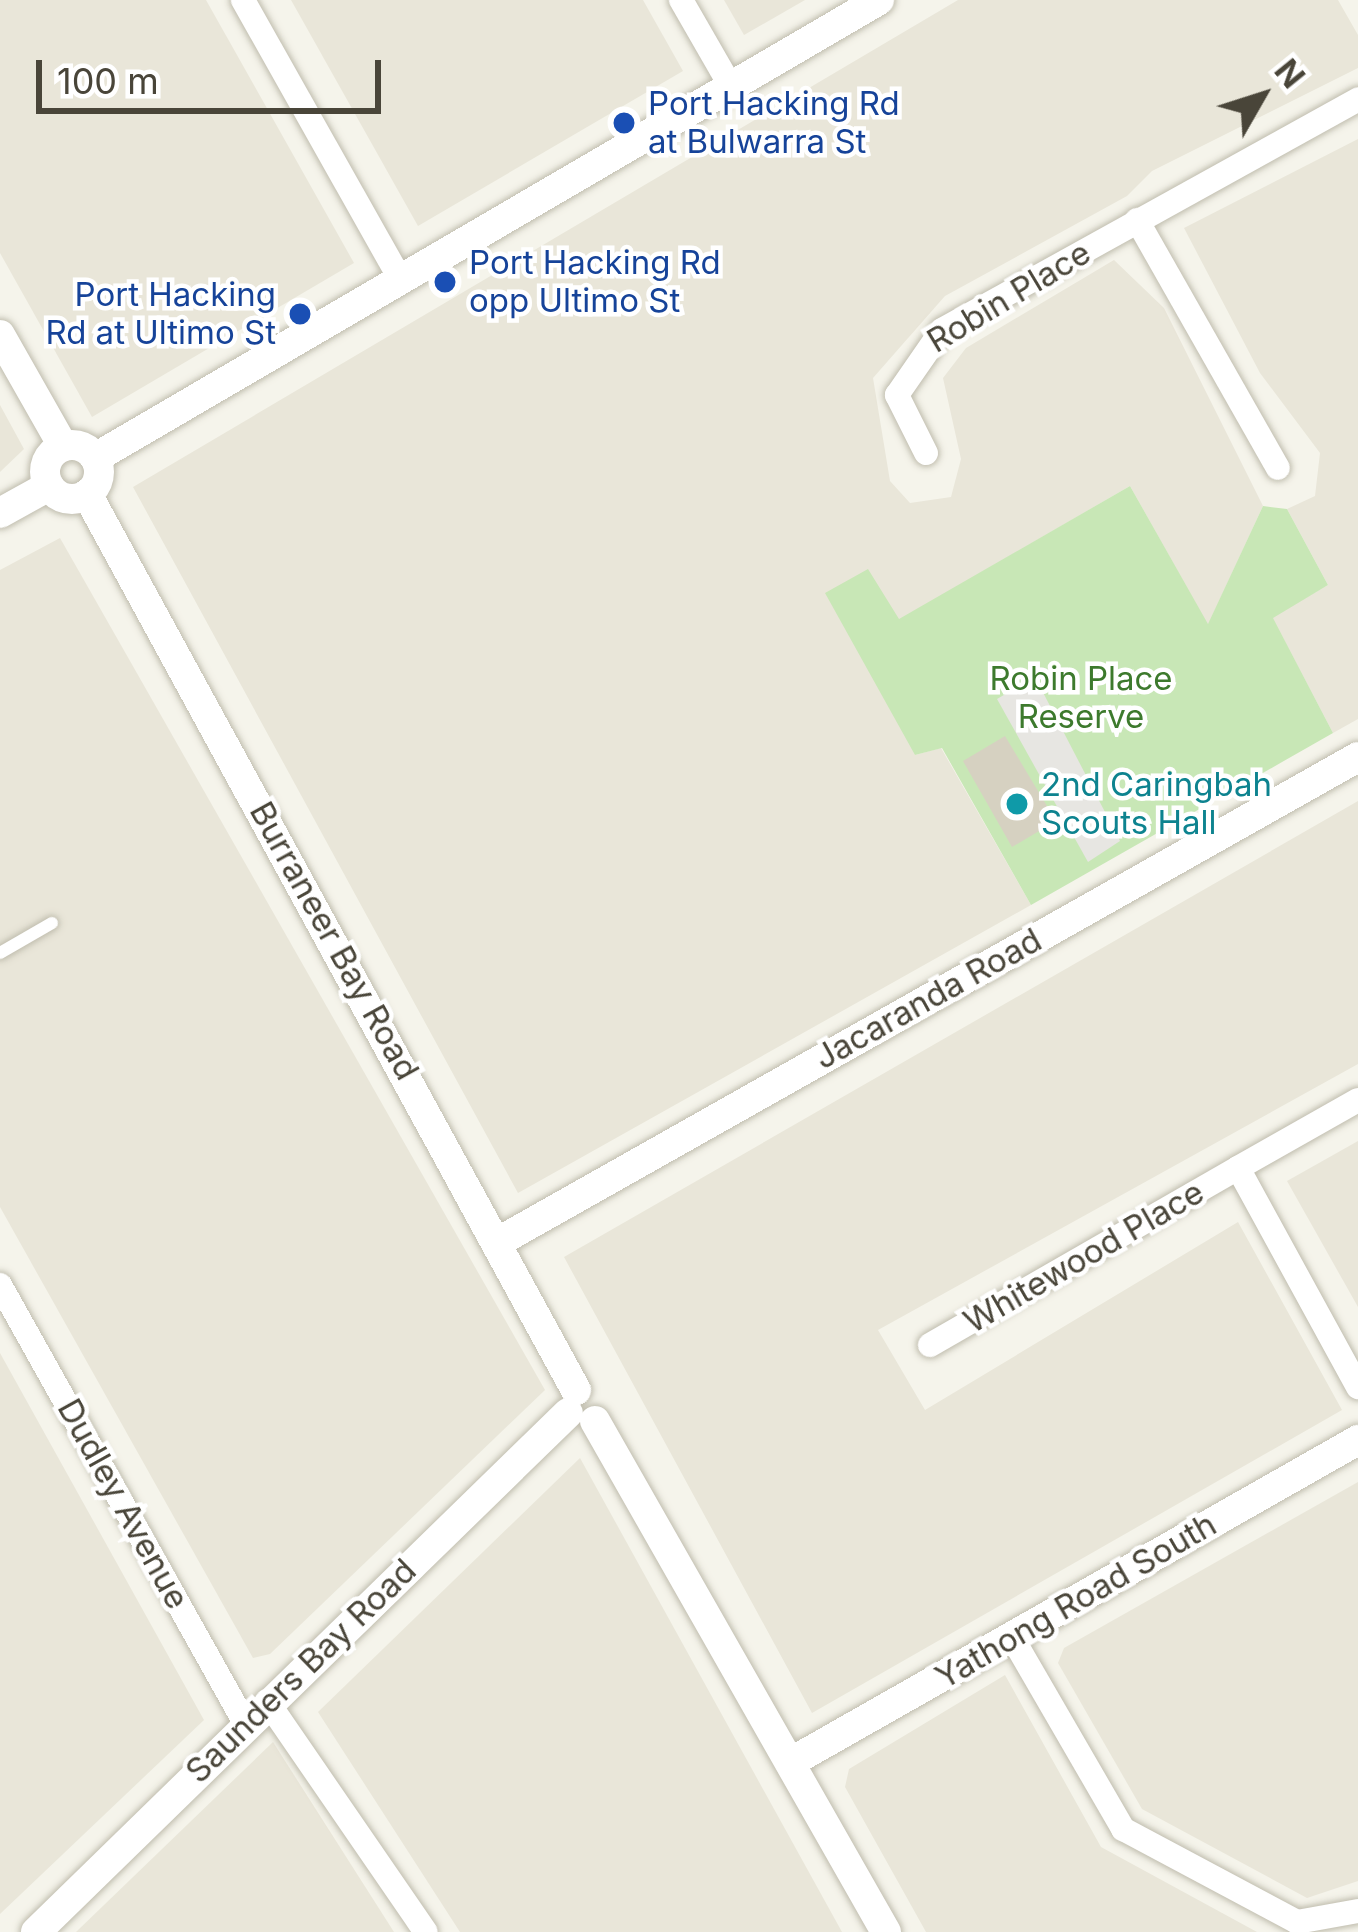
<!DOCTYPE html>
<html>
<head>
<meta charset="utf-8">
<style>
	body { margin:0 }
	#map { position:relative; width:1358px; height:1932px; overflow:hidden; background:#f5f4eb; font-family:Inter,sans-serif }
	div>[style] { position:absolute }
	.residential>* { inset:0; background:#e9e6d9 }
	.green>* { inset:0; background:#c8e7b6 }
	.parking>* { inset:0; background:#e7e6e2 }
	.building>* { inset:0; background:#d6d1c1 }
	.roads { filter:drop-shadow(0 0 3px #c0bdae) drop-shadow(0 0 3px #c0bdae) }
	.service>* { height:12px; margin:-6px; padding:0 6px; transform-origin:6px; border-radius:6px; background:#fff }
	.minor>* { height:24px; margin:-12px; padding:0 12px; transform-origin:12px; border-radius:12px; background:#fff }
	.tertiary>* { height:30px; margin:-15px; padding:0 15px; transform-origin:15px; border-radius:15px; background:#fff }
	.tertiary>.ring { margin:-15px; padding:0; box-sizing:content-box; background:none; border:30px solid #fff; border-radius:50% }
	.dots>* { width:33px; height:33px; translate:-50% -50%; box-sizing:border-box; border:6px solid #fff; border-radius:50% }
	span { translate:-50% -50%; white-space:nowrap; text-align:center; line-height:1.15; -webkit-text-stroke:9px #fff; paint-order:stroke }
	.transit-label { font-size:33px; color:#164399 }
	.left { translate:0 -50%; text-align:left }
	.right { translate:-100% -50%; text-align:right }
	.street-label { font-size:33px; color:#494539 }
	.park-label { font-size:33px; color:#3d7a2d }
	.culture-label { font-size:33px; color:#0d838f }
	.north { position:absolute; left:1202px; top:36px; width:120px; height:120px; -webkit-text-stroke:9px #fff; paint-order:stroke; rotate:51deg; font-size:33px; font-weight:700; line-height:48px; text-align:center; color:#494539 }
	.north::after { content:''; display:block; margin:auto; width:42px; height:54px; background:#494539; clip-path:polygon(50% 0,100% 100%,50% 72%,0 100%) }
	.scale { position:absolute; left:36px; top:60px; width:345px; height:54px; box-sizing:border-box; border:6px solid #494539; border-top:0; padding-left:15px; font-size:36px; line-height:42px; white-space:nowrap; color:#494539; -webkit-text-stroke:9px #fff; paint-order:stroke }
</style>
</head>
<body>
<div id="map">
	<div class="residential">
		<div style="clip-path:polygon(0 0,206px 0,354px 263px,92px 417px,0 253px)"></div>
		<div style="clip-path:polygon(291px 0,643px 0,683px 71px,418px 226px)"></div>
		<div style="clip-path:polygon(724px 0,805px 0,744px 35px)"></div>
		<div style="clip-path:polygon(958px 0,1338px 0,1358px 35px,1358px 68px,1152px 171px,1127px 196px,945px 296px,873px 378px,890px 481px,910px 503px,951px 497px,961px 459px,943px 378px,966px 348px,1114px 260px,1164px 308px,1263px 506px,1208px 625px,1130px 486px,899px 620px,915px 755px,941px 748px,1031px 905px,518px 1193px,133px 487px)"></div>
		<div style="clip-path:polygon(1358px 139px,1358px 719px,1333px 733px,1272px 617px,1328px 585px,1287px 509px,1315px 496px,1320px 453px,1260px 373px,1184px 228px)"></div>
		<div style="clip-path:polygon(0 405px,24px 449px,0 472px)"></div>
		<div style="clip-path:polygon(60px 538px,545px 1390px,270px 1654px,253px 1658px,0 1207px,0 570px)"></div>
		<div style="clip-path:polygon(1358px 801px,1358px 1064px,878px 1330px,925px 1410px,1238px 1222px,1342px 1410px,812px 1713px,564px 1257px)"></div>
		<div style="clip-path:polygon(1358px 1141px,1358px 1307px,1287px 1181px)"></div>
		<div style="clip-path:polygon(0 1353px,204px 1720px,0 1914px)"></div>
		<div style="clip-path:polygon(580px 1458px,842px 1932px,460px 1932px,318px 1712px)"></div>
		<div style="clip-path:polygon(1358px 1482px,1358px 1881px,1307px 1898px,1142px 1809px,1058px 1663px,1064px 1648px)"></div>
		<div style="clip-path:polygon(1005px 1675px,1101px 1847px,1257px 1932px,926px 1932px,845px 1787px,849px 1769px)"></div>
		<div style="clip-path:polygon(273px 1742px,394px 1932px,76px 1932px)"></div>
	</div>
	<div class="green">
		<div style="clip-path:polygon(1130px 486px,1208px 624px,1263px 506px,1287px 509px,1328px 585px,1273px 618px,1333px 733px,1031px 905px,942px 748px,915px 755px,825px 593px,868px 569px,899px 619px)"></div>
	</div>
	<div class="parking">
		<div style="clip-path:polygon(1035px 677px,1120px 841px,1088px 862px,997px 699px)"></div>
	</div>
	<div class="building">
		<div style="clip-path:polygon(1005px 736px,1056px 821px,1012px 847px,963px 761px)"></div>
	</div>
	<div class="roads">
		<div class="service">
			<div style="left:0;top:953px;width:60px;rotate:-30deg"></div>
		</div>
		<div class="minor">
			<div style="left:243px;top:0;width:320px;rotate:60.6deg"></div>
			<div style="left:681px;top:0;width:100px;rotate:60.1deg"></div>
			<div style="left:1137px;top:220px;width:285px;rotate:60.4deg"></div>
			<div style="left:926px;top:453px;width:65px;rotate:-116.6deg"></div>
			<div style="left:897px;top:395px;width:79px;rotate:-55.3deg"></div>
			<div style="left:942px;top:330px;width:476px;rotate:-29deg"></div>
			<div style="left:1358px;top:1100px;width:138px;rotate:150.5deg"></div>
			<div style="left:1238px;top:1168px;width:250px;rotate:61.3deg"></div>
			<div style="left:0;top:1285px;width:502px;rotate:60.78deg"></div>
			<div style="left:930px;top:1345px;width:355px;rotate:-29.9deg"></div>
			<div style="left:1013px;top:1639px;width:220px;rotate:59.9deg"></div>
			<div style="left:1123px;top:1829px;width:197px;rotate:28.1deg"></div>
			<div style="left:1297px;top:1922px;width:62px;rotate:-10.2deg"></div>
			<div style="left:267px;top:1701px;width:280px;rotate:55.5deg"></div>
		</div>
		<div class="tertiary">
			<div style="left:0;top:335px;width:128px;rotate:60.4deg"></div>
			<div class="ring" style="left:45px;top:445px;width:24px;height:24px"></div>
			<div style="left:95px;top:458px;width:908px;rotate:-30.29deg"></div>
			<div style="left:87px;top:494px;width:1021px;rotate:61.38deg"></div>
			<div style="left:0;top:513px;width:56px;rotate:-28.9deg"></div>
			<div style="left:498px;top:1242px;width:987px;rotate:-29.42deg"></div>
			<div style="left:595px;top:1421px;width:588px;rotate:60.34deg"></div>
			<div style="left:793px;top:1761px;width:650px;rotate:-29.6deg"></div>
			<div style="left:36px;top:1932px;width:743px;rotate:-44.29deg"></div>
		</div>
	</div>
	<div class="dots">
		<div style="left:624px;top:123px;background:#1a4fb4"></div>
		<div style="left:445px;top:282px;background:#1a4fb4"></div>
		<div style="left:300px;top:314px;background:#1a4fb4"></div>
		<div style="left:1017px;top:804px;background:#0f9aa8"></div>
	</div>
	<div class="transit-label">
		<span class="left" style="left:648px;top:123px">Port Hacking Rd<br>at Bulwarra St</span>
		<span class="left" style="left:469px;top:282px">Port Hacking Rd<br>opp Ultimo St</span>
		<span class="right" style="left:276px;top:314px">Port Hacking<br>Rd at Ultimo St</span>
	</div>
	<div class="street-label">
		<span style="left:1009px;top:297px;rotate:-31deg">Robin Place</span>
		<span style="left:334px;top:941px;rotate:61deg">Burraneer Bay Road</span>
		<span style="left:928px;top:999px;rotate:-29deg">Jacaranda Road</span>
		<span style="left:1084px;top:1257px;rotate:-30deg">Whitewood Place</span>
		<span style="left:123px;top:1504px;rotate:61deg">Dudley Avenue</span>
		<span style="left:1076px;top:1601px;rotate:-30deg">Yathong Road South</span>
		<span style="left:301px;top:1671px;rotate:-44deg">Saunders Bay Road</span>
	</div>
	<div class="park-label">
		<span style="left:1081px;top:698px">Robin Place<br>Reserve</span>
	</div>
	<div class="culture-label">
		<span class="left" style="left:1041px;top:804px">2nd Caringbah<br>Scouts Hall</span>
	</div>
	<div class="north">N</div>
	<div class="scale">100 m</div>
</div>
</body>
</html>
